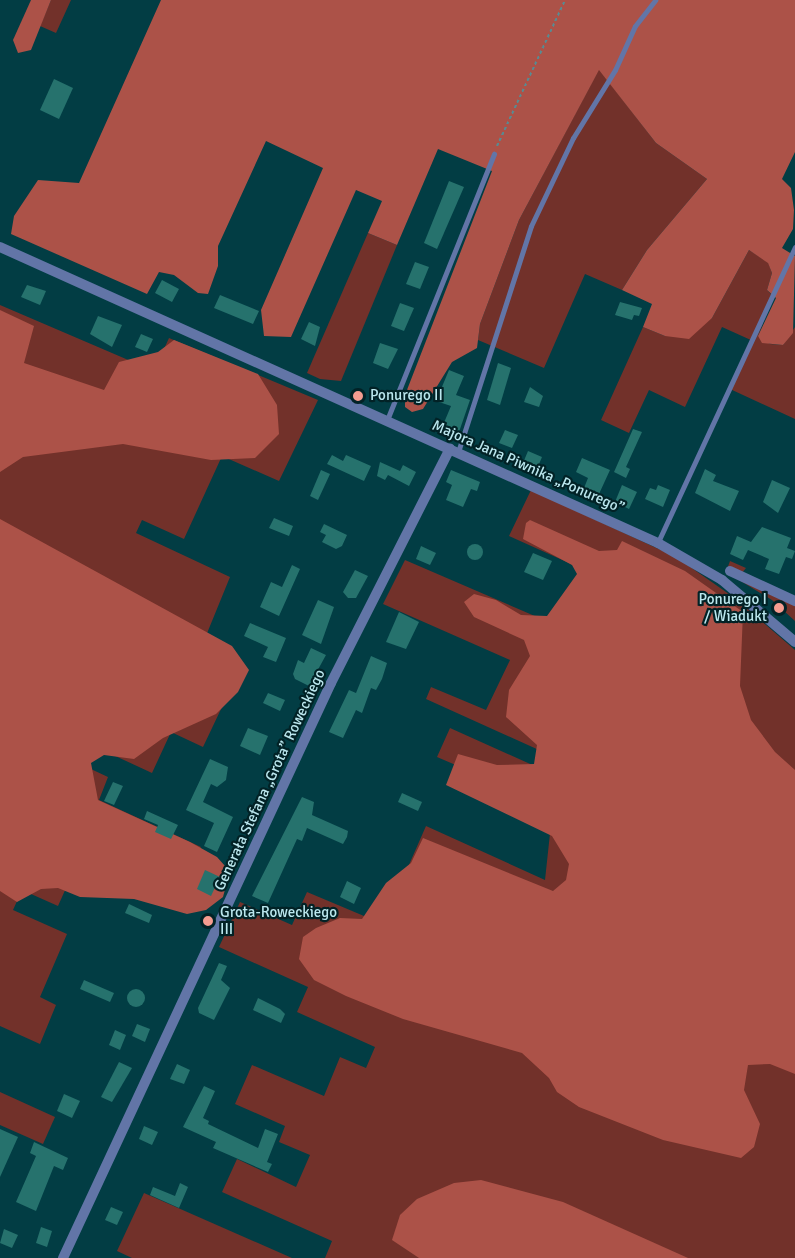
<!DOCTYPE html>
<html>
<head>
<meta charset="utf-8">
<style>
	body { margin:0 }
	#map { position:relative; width:795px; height:1258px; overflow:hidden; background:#023d44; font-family:Signika,sans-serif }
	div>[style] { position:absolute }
	.green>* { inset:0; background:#72312a }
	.forest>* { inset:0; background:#ac5248 }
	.building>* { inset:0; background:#26726d }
	.round { border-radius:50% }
	.path>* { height:2px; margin-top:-1px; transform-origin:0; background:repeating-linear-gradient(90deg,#578b92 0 3px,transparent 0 6px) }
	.lane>* { height:5px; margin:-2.5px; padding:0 2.5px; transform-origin:2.5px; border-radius:2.5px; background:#6275a7 }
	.street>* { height:10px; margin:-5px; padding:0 5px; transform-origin:5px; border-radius:5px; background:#6275a7 }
	.dots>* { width:16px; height:16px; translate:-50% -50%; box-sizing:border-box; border:3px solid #022226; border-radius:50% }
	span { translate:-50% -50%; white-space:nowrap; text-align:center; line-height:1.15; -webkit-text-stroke:4.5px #022226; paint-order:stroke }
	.poi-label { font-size:15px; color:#bbe7ee }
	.left { translate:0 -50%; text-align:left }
	.right { translate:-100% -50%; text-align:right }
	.street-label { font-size:15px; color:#bbe7ee }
</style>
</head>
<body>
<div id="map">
	<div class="green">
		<div style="clip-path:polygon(51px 0,71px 0,56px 33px,40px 26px)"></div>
		<div style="clip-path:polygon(599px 69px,656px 143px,707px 179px,647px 250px,622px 290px,585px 274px,544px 368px,478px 340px,480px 324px,519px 220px)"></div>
		<div style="clip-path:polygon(368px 233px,397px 245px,341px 381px,320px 379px,307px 373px)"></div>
		<div style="clip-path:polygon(749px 250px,768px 262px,772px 273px,767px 290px,773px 296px,758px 336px,770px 344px,783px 345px,795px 327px,795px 419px,730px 389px,753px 341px,722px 327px,685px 407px,649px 390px,629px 433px,601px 420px,643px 327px,665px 336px,712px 318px)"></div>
		<div style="clip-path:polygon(0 305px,154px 371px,169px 338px,318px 400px,279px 481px,222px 456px,184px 539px,142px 520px,136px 533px,230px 577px,201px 648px,241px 667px,203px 747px,171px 732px,152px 773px,57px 729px,48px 749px,108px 777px,99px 800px,201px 847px,174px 904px,79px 859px,58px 906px,22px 890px,13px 910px,67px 934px,40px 997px,56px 1005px,40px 1044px,0 1026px)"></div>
		<div style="clip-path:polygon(531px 490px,676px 557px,736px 599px,795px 650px,795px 1258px,325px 1258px,332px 1241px,222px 1192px,237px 1159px,296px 1187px,310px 1155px,279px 1142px,285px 1126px,235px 1104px,252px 1065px,324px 1096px,340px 1057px,366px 1068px,375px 1047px,297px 1012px,308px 987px,219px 947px,240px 902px,292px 925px,307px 892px,383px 924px,426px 826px,545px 880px,551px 824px,493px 781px,437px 757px,450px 728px,586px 789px,592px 774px,426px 699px,431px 687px,486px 710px,510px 660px,383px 604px,405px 560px,565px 629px,589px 572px,509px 536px)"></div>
		<div style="clip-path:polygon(730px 561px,746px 568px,742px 573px,795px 606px,795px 621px,772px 600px,726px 572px)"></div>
		<div style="clip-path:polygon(0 1092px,55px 1117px,43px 1144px,0 1125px)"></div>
		<div style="clip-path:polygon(144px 1193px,292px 1258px,132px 1258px,117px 1251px)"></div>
	</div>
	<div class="forest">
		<div style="clip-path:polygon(31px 0,51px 0,31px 50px,18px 53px,13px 40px)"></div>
		<div style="clip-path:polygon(161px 0,795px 0,795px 152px,782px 179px,791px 188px,794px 210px,793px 229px,782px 248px,795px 256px,793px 333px,783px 345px,762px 343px,758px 336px,776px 298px,767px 290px,772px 273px,768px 263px,749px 250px,712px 318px,689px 339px,665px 336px,643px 327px,652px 304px,622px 290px,647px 250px,707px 179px,656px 143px,599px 70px,519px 220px,480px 324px,477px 348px,452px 362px,423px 409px,412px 412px,405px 407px,405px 395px,492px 171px,438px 149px,397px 245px,368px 233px,382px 201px,356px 190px,291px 337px,264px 336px,261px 310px,323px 168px,266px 141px,218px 246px,218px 266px,208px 294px,198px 293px,174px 275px,159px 272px,147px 294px,11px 234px,14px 216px,38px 180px,79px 183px)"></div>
		<div style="clip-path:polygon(0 310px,34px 326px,24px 363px,104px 390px,119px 362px,158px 352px,174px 340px,258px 374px,277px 405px,279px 434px,255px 458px,211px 460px,123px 444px,23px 457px,0 472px)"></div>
		<div style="clip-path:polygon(0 519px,232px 646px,249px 670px,238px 692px,216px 714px,163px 738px,134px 759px,104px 755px,91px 763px,98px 800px,190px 842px,217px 857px,225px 866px,228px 878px,223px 897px,206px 910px,187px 914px,134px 899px,80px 897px,58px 888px,41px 889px,17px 902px,0 891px)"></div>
		<div style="clip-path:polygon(530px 520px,599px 551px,617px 550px,622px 541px,685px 571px,743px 612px,740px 686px,751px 720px,775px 752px,795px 770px,795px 1074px,770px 1064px,748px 1065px,744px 1090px,760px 1124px,754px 1147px,741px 1158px,663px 1140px,579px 1107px,557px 1092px,549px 1078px,522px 1053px,403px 1019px,346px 996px,314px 980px,299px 959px,303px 937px,316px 928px,340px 918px,362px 919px,386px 883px,411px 863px,423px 838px,553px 891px,566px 880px,569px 864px,552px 836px,446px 785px,458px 754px,497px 765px,534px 764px,537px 745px,506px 717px,509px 690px,530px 656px,524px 640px,474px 617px,464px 602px,474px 594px,496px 600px,521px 615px,547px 616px,577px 574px,572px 565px,523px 539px,526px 523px)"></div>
		<div style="clip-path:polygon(481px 1180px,563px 1202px,688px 1258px,419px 1258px,392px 1240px,400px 1215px,417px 1199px,454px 1183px)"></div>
	</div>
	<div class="building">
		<div style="clip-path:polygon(54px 79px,73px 88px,59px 119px,40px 110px)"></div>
		<div style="clip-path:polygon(449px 181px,464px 187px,437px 249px,424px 243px)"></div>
		<div style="clip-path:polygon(415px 262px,429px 267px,420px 289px,406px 284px)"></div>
		<div style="clip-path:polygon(162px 280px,179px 289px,172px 302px,155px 293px)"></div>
		<div style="clip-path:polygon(27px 285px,46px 291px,40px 305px,21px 297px)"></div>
		<div style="clip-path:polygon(220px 295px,259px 311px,253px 324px,214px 308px)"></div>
		<div style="clip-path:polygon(620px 302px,642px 308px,639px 316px,634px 315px,632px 320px,615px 315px)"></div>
		<div style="clip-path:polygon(400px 303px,414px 308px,404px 331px,391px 326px)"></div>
		<div style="clip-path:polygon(98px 316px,122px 325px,112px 347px,90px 334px)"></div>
		<div style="clip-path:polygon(309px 322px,320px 327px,315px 346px,301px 339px)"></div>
		<div style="clip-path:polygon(141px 334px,153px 339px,147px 352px,135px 347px)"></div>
		<div style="clip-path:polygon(380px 343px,398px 349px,388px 369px,373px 363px)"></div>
		<div style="clip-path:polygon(498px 363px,511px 368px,500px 405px,487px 400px)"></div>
		<div style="clip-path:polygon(449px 370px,464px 376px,456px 395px,470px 400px,459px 432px,443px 425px,451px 406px,436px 401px)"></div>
		<div style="clip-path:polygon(530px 387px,543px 396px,539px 407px,524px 402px)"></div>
		<div style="clip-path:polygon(633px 429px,642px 432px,626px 467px,630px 469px,626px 478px,614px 472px)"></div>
		<div style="clip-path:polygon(505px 430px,518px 435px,512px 448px,499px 443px)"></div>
		<div style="clip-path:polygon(528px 451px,542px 457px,537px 469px,523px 463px)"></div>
		<div style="clip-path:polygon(332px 455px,343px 461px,346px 455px,371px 466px,364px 481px,327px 464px)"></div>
		<div style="clip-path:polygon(582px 458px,610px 470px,599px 494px,584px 488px,588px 478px,576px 472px)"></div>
		<div style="clip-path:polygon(380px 462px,400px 471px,403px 465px,416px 472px,409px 486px,388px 475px,385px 480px,377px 476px)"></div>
		<div style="clip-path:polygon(705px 469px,716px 475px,713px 481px,739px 491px,730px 511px,695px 493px)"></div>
		<div style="clip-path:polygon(321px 470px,330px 474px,318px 500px,310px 496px)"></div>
		<div style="clip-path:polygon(451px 470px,480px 482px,477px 491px,471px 489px,463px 507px,446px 500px,452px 485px,446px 482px)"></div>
		<div style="clip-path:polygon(772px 480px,790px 488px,778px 513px,763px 502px)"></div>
		<div style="clip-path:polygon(622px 485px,637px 492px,629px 509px,615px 502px)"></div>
		<div style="clip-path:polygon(658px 485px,670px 490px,663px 507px,645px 499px,650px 488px,656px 490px)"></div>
		<div style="clip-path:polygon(274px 518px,293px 526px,289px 536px,269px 528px)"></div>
		<div style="clip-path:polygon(324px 524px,347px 535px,342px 546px,336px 549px,322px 542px,326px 535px,320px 532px)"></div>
		<div style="clip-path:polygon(762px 527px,791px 538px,787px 548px,795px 551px,792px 559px,786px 557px,779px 574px,765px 569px,769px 559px,748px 550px,743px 560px,730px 554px,737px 536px,751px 542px)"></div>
		<div class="round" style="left:467px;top:544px;width:16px;height:16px"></div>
		<div style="clip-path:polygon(421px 546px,436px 553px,430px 565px,416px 559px)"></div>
		<div style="clip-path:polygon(533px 553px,552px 561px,543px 580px,524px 572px)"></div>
		<div style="clip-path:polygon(292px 565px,300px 569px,279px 616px,260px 607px,271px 582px,282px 587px)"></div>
		<div style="clip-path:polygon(355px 570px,368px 576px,356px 598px,348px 598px,343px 592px)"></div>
		<div style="clip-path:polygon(318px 600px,334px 607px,321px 644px,302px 635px)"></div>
		<div style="clip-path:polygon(399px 612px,419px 622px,406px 649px,386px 642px)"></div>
		<div style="clip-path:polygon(250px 623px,286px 638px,276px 662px,263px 657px,268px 647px,244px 636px)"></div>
		<div style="clip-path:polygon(311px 648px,326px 655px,309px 686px,295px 679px,293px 674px,298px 660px,304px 663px)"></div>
		<div style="clip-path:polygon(371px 656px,387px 663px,382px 679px,376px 690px,371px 688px,362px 713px,356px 710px,343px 738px,329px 732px,349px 690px,356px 693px)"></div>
		<div style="clip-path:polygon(268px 693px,285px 700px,280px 711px,263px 703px)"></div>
		<div style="clip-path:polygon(248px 728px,268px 736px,260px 755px,240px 746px)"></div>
		<div style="clip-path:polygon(210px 759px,228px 767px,226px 780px,217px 787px,211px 784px,203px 802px,233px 817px,217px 852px,204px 846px,214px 823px,186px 810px)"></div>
		<div style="clip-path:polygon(113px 782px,123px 786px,114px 805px,104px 801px)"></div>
		<div style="clip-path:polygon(402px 793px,422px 802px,418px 811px,398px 802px)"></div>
		<div style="clip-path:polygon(302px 797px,314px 802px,312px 815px,348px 831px,347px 837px,343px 844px,307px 828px,302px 841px,297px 839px,268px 903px,252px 896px)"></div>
		<div style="clip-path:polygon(147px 811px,178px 825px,171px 839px,155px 832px,158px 825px,144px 819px)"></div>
		<div style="clip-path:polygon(205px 870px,220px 877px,211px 896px,197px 889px)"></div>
		<div style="clip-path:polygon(347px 881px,361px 888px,354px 904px,340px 897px)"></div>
		<div style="clip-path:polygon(129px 904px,152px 915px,149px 923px,125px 913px)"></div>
		<div style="clip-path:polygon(219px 963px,227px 966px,221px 980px,230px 988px,214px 1020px,199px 1013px,198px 1008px)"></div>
		<div style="clip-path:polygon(84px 980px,114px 993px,110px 1002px,80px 989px)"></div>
		<div class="round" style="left:127px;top:989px;width:18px;height:18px"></div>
		<div style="clip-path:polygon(258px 998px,280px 1009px,285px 1014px,281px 1023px,253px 1010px)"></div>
		<div style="clip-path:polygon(137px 1024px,150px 1029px,145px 1042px,132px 1036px)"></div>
		<div style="clip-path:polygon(115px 1030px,126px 1035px,120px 1050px,109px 1045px)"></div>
		<div style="clip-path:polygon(119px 1062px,132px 1068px,112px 1102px,101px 1097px)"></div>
		<div style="clip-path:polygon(177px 1064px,190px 1070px,184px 1084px,170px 1079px)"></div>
		<div style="clip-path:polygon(204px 1086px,215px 1091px,203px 1118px,209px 1121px,208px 1124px,258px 1148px,265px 1129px,278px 1134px,267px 1162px,272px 1164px,268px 1172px,213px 1148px,216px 1142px,183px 1127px)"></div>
		<div style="clip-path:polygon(64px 1094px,80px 1101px,72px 1118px,57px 1111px)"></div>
		<div style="clip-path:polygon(144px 1126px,158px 1132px,152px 1145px,139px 1139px)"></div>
		<div style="clip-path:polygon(0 1129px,18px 1137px,0 1177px)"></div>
		<div style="clip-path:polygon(34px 1142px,68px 1158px,63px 1170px,54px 1166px,36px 1211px,16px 1202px,36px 1156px,30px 1153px)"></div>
		<div style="clip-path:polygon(180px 1183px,188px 1187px,179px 1208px,150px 1195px,153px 1187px,175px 1196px)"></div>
		<div style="clip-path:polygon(111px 1207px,123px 1212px,117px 1225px,105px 1220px)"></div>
		<div style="clip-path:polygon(41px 1227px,52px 1231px,47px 1247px,36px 1243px)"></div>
		<div style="clip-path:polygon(4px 1229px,18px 1235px,12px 1248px,0 1243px)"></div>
	</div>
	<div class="path">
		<div style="left:497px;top:146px;width:161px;rotate:-65deg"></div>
	</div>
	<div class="lane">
		<div style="left:387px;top:420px;width:287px;rotate:-68.1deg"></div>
		<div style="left:458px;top:452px;width:237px;rotate:-72.1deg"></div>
		<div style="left:531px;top:226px;width:98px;rotate:-64.5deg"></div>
		<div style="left:573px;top:138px;width:80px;rotate:-58.3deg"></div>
		<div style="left:615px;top:70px;width:48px;rotate:-65.6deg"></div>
		<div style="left:635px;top:26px;width:33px;rotate:-52deg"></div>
		<div style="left:658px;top:542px;width:325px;rotate:-65.1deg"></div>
	</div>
	<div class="street">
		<div style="left:0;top:247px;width:722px;rotate:24.22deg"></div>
		<div style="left:658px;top:543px;width:74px;rotate:30deg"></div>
		<div style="left:722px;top:580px;width:96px;rotate:40.3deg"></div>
		<div style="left:730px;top:571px;width:72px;rotate:24.8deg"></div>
		<div style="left:63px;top:1258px;width:634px;rotate:-65.01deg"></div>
		<div style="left:331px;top:683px;width:263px;rotate:-63.1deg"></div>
	</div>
	<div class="dots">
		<div style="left:358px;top:396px;background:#f59c90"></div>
		<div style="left:779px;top:608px;background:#f59c90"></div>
		<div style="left:208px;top:921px;background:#f59c90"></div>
	</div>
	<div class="poi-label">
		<span class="left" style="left:370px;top:396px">Ponurego II</span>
		<span class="right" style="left:767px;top:608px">Ponurego I<br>/ Wiadukt</span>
		<span class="left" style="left:220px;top:921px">Grota-Roweckiego<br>III</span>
	</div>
	<div class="street-label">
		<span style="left:528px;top:467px;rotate:24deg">Majora Jana Piwnika „Ponurego”</span>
		<span style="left:270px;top:780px;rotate:-65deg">Generała Stefana „Grota” Roweckiego</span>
	</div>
</div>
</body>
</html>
